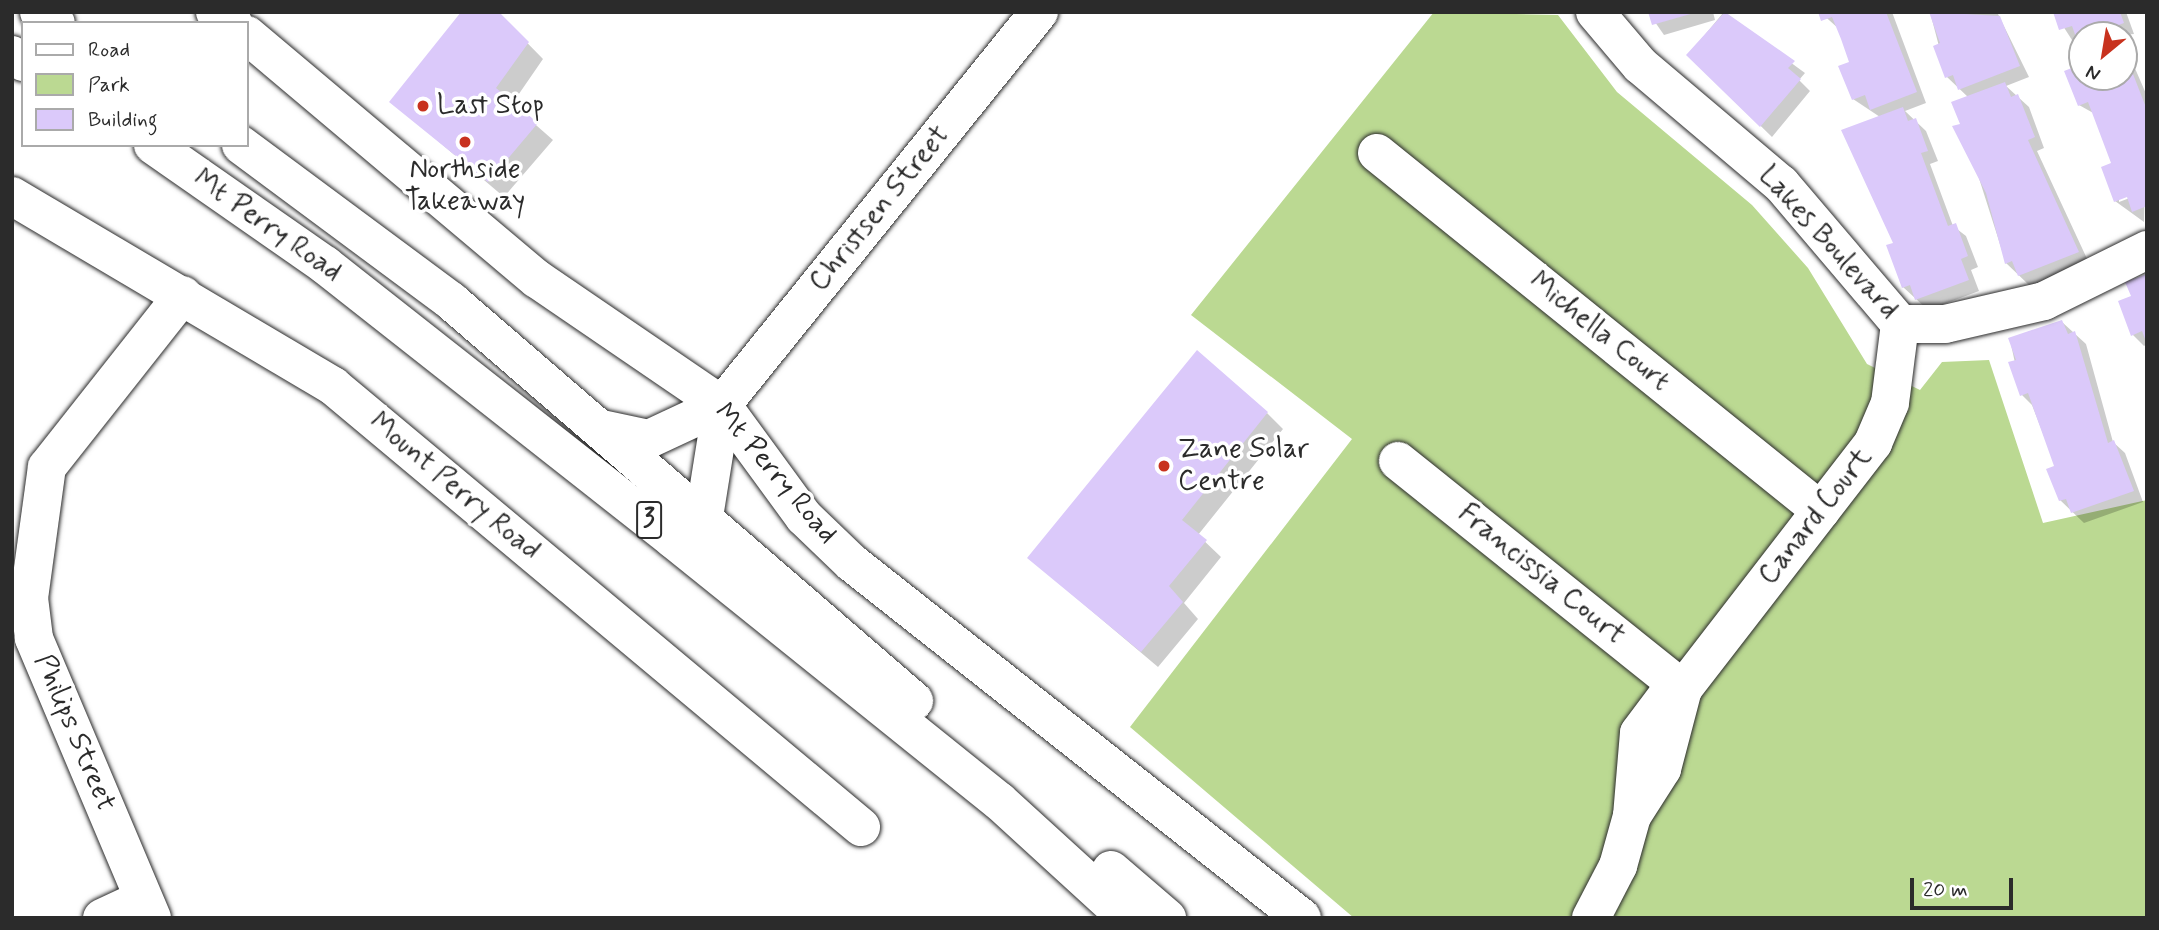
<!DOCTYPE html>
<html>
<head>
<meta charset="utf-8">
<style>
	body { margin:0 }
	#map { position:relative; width:2159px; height:930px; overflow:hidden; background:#fff; font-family:Mynerve,sans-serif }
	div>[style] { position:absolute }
	.green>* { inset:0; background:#bbd992 }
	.shadow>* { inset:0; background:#0003 }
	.building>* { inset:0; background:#dbc9fa }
	.roads { filter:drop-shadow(0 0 2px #2b2b2b) drop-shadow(0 0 2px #2b2b2b) }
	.minor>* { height:38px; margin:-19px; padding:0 19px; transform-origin:19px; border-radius:19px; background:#fff }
	.primary>* { height:38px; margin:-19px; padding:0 19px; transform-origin:19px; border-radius:19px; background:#fff }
	.dots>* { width:19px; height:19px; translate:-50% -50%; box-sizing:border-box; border:4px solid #fff; border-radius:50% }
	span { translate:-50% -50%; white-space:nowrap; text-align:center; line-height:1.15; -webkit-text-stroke:7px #fff; paint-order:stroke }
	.shield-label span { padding:2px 5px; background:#fff; border:2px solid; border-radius:5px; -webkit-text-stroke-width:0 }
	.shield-label { font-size:26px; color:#2b2b2b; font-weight:700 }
	.poi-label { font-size:28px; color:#2b2b2b }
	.left { translate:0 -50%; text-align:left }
	.street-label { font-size:28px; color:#2b2b2b }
	.frame { position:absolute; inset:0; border:14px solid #2b2b2b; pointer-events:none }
	.legend { position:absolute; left:21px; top:21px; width:228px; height:126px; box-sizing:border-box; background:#fff; border:2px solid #aaa; margin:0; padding:9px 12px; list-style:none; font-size:21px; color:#2b2b2b }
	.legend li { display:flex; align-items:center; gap:14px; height:35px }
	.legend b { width:35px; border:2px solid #aaa }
	.north { position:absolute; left:2068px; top:21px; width:70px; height:70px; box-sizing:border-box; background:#fff; border:2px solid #aaa; border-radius:50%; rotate:210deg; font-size:19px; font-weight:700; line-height:28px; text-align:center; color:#2b2b2b }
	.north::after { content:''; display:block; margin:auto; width:24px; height:32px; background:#c8321e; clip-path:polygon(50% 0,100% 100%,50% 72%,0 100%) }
	.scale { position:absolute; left:1910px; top:878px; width:103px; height:32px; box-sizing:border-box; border:4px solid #2b2b2b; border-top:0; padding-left:9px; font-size:21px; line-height:24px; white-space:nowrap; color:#2b2b2b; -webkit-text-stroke:5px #fff; paint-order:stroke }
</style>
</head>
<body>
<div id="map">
	<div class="green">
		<div style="clip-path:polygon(1434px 12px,1558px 15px,1617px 92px,1752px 205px,1808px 268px,1867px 364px,1920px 390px,1942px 362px,1989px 360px,2043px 523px,2147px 500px,2147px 918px,1354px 918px,1130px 727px,1352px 439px,1191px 315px)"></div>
	</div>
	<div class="shadow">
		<div style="clip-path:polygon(497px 12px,543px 59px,512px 104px,553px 140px,504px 197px,392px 102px)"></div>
		<div style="clip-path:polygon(1648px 12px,1713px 12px,1715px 20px,1664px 35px)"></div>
		<div style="clip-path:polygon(1820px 12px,1892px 12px,1926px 103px,1905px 111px,1926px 131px,1938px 161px,1930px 164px,1953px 226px,1966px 236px,1978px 267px,1971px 270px,1979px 291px,1928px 310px,1903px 287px,1880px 117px,1853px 99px,1851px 63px,1839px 29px)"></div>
		<div style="clip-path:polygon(1930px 12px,1997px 12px,2029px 77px,2006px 86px,2029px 107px,2044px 148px,2037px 151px,2089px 263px,2030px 286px,2006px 263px,1962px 125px,1969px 98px,1947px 77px)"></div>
		<div style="clip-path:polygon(2054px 12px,2126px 12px,2134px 34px,2072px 40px)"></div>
		<div style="clip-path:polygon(1723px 13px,1805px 73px,1799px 80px,1810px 91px,1772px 137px,1688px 55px)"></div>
		<div style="clip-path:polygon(evenodd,2124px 43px,2147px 96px,2144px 222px,2115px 201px,2113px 164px,2095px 114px,2079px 105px,2082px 50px,2082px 77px,2124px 77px,2124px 43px,2134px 193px,2135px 196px,2119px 202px,2119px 198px,2134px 193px)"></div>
		<div style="clip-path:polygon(2147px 276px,2147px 344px,2144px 346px,2133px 335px,2133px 297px)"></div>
		<div style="clip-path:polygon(2062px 322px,2086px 344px,2113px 442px,2125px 453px,2143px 502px,2084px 523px,2060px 500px,2056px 467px,2032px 405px,2022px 395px,2010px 340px)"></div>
		<div style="clip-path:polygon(1267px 413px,1283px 429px,1198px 535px,1221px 557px,1184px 603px,1198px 619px,1158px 667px,1029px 558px)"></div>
	</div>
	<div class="building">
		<div style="clip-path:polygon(461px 12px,499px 12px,529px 42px,496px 88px,538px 123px,488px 182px,389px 102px)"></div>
		<div style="clip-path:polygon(1648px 12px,1693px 12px,1694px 13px,1652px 25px)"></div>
		<div style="clip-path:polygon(1725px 12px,1795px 61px,1788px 68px,1801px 79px,1760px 127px,1686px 55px)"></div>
		<div style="clip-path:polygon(1818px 12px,1886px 12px,1917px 92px,1870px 110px,1865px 95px,1852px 100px,1838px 66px,1849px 62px,1841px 39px,1832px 17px,1821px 21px)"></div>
		<div style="clip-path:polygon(1929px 12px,2000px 16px,2020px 66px,1958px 90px,1953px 75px,1945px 78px,1933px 46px,1940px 43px)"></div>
		<div style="clip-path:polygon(2053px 12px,2120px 12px,2124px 23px,2077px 40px,2072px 26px,2059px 30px)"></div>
		<div style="clip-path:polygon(2082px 48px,2082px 77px,2124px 77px,2124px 51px,2147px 110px,2147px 206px,2132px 212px,2127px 197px,2114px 202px,2101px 167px,2111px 163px,2088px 102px,2078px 106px,2064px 71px,2077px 66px,2072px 52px)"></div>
		<div style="clip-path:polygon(2005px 82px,2011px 97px,2018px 94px,2035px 137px,2028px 140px,2079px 252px,2018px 276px,2012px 261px,2005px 264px,1986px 193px,1952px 126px,1960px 124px,1951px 102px)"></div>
		<div style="clip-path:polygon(1903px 107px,1908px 121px,1916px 118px,1928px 151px,1921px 153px,1948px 226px,1956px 223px,1968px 256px,1961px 259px,1969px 280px,1915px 300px,1910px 285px,1902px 288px,1886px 245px,1893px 243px,1841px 130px)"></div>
		<div style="clip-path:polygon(2147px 274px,2147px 344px,2142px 331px,2131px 336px,2118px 301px,2131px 296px,2125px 282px)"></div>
		<div style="clip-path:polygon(2062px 320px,2068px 334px,2075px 331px,2108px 443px,2114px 440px,2134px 491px,2071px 513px,2066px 499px,2059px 501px,2046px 469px,2054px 466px,2028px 393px,2020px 396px,2008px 362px,2016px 360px,2008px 338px)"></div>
		<div style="clip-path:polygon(1197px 350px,1268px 412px,1182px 520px,1207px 540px,1169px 586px,1183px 602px,1141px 652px,1027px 558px)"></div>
	</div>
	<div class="roads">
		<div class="minor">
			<div style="left:215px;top:12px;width:21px;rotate:31deg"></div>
			<div style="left:1595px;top:12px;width:70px;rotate:49.7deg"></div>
			<div style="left:1640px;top:65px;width:185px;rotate:40.2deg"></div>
			<div style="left:1781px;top:184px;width:184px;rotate:49.6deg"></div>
			<div style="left:1900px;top:324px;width:45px"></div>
			<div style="left:1945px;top:324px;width:102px;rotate:-13.1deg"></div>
			<div style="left:2044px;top:301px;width:115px;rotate:-26.3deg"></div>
			<div style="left:247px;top:35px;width:379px;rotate:40.1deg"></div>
			<div style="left:537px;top:279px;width:224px;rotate:34.3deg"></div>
			<div style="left:722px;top:405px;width:139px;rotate:53.8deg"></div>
			<div style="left:804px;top:517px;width:66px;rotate:43.8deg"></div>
			<div style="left:852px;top:563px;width:573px;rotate:38.27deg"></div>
			<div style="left:1377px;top:153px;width:570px;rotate:38.88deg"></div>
			<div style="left:12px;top:196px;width:373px;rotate:30.6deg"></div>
			<div style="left:333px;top:386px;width:688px;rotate:39.87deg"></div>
			<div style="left:602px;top:429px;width:48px;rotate:12deg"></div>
			<div style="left:649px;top:439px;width:81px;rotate:-25deg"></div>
			<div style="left:722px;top:405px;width:505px;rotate:-51.11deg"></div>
			<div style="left:1398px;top:461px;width:365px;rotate:38.7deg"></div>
			<div style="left:704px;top:517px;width:113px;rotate:-80.9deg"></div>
			<div style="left:1632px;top:816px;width:56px;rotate:-57.4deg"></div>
			<div style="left:1662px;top:769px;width:83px;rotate:-75.3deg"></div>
			<div style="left:102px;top:918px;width:45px;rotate:-24.9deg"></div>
			<div style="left:152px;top:918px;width:304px;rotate:-112.9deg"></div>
			<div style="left:34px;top:638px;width:40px;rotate:-97.1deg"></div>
			<div style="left:29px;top:598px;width:132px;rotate:-82.2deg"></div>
			<div style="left:47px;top:467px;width:219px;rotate:-51.7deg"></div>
			<div style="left:1591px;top:918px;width:59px;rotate:-62.6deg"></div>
			<div style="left:1618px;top:866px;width:52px;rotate:-74.4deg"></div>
			<div style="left:1632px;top:816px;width:83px;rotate:-85.2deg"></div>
			<div style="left:1639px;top:733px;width:45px;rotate:-53.1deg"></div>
			<div style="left:1666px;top:697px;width:19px;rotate:-25deg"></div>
			<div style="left:1683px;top:689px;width:311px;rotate:-52.3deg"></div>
			<div style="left:1873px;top:443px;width:43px;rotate:-67deg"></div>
			<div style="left:1890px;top:403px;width:80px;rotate:-82.8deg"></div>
		</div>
		<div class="primary">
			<div style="left:39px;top:12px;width:20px;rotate:33deg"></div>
			<div style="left:12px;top:55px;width:13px;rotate:32deg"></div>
			<div style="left:153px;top:145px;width:210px;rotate:34.9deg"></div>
			<div style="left:325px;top:265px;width:443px;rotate:38.2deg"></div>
			<div style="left:673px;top:539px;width:418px;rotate:38.8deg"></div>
			<div style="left:999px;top:801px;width:173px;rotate:42.4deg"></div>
			<div style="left:241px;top:145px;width:262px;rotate:36.6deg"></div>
			<div style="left:451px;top:301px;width:612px;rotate:40.82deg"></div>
			<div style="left:1111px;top:870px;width:74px;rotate:40.6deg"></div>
		</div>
	</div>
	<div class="dots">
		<div style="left:423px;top:106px;background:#c8321e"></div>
		<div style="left:465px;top:142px;background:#c8321e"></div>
		<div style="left:1164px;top:466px;background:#c8321e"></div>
	</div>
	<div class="shield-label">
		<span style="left:649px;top:520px">3</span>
	</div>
	<div class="poi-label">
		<span class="left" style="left:437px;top:106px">Last Stop</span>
		<span style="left:465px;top:186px">Northside<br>Takeaway</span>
		<span class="left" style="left:1178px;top:466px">Zane Solar<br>Centre</span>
	</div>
	<div class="street-label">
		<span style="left:880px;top:209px;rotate:-51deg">Christsen Street</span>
		<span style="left:267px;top:226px;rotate:35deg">Mt Perry Road</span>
		<span style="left:1828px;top:243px;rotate:48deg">Lakes Boulevard</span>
		<span style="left:1599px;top:332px;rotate:39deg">Michella Court</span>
		<span style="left:775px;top:474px;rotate:50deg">Mt Perry Road</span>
		<span style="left:454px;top:487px;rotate:40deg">Mount Perry Road</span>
		<span style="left:1816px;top:517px;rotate:-52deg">Canard Court</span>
		<span style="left:1541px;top:575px;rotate:39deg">Francissia Court</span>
		<span style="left:74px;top:733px;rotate:67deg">Philips Street</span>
	</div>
	<div class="frame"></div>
	<ul class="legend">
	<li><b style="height:9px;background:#fff"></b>Road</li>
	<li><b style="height:19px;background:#bbd992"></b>Park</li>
	<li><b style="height:19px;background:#dbc9fa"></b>Building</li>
	</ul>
	<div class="north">N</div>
	<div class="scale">20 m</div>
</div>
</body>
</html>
